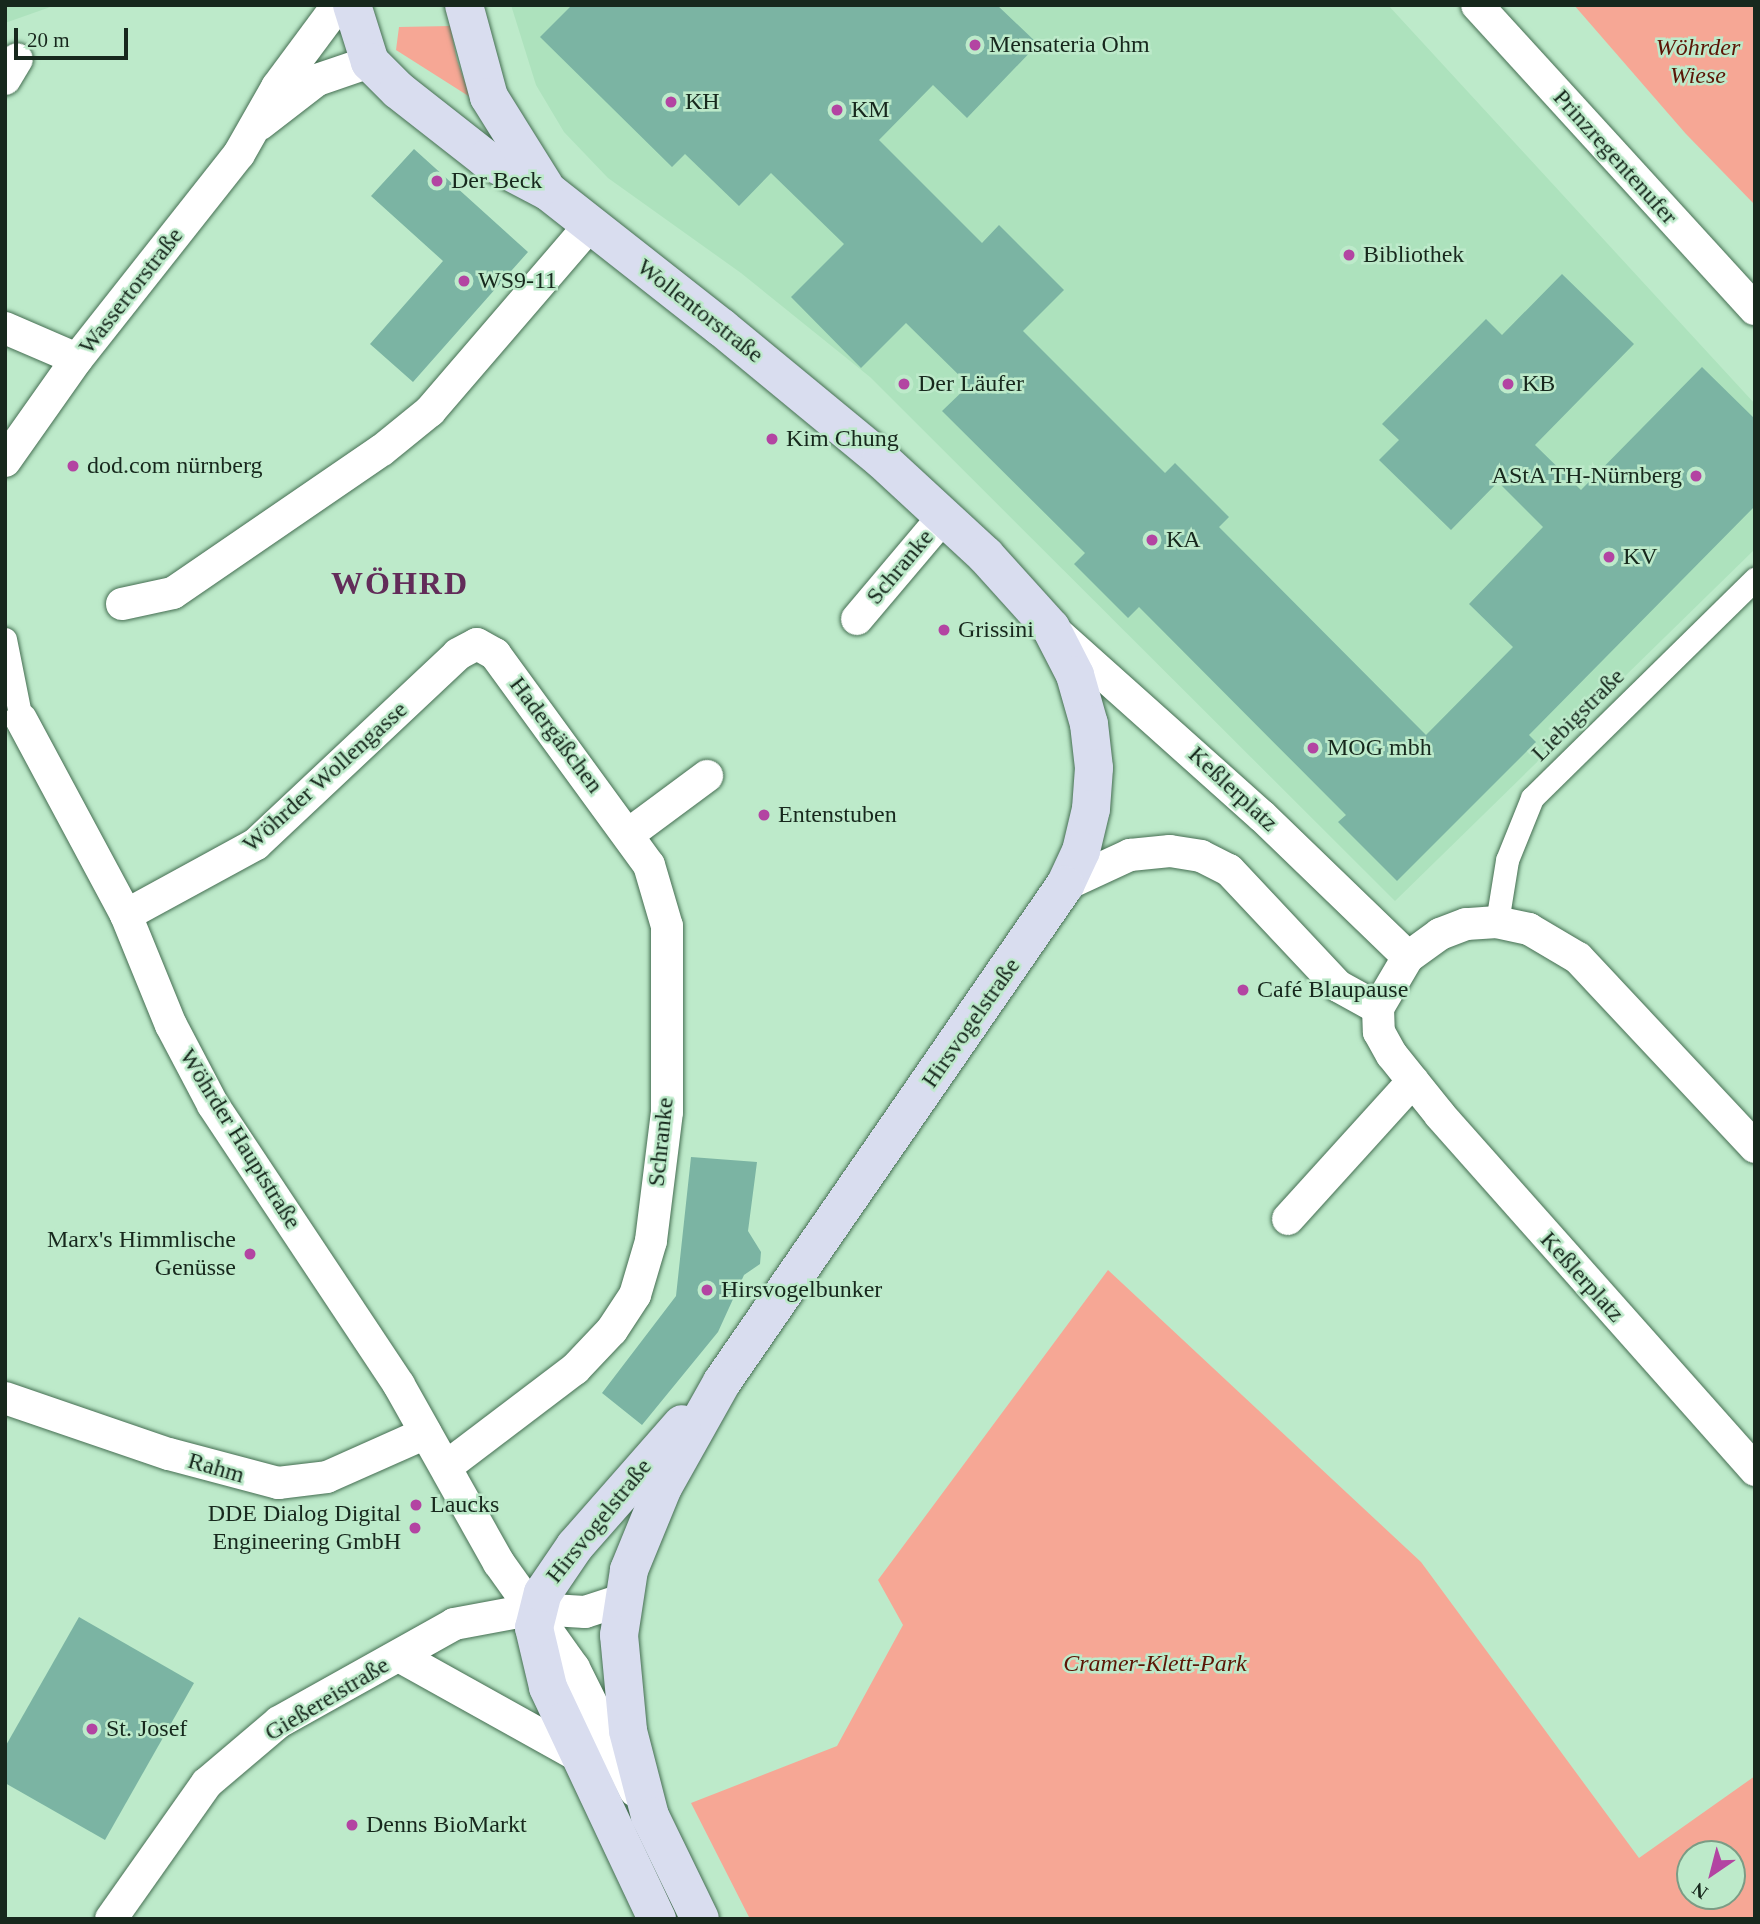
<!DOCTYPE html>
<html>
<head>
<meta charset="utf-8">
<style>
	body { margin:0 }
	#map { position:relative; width:1760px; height:1924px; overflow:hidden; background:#bdeaca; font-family:"Times New Roman",serif }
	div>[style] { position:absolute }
	.built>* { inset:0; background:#ade2bd }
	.green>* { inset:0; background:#f6a795 }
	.building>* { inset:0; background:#7bb4a3 }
	.roads { filter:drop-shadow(0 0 2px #456e52) drop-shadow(0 0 2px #456e52) }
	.pedestrian>* { height:23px; margin:-11.5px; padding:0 11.5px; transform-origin:11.5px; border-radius:11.5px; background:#fff }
	.minor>* { height:32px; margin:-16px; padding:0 16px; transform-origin:16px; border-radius:16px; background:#fff }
	.secondary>* { height:38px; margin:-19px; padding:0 19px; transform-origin:19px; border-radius:19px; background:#d9ddef }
	.dots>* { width:19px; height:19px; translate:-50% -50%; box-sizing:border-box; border:4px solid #bdeaca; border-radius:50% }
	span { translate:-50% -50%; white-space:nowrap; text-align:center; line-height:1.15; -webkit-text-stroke:5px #bdeaca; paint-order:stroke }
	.poi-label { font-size:24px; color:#17281d }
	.left { translate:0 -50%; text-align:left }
	.right { translate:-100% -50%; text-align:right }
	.park-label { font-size:24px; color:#5b1506; font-style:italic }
	.street-label { font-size:24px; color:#17281d }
	.district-label { font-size:32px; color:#622c59; font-weight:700; letter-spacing:2px }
	.frame { position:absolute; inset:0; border:7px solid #17281d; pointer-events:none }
	.north { position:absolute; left:1676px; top:1840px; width:70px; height:70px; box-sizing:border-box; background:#bdeaca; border:2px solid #7b9c85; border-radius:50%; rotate:215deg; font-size:19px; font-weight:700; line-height:28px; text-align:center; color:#17281d }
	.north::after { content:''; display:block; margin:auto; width:24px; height:32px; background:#b344a2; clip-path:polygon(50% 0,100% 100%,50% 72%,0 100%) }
	.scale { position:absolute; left:14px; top:28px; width:114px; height:32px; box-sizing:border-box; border:4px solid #17281d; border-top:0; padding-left:9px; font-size:21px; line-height:24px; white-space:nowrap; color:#17281d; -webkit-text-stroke:5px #bdeaca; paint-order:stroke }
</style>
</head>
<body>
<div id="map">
	<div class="built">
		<div style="clip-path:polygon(5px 5px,56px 5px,5px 23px)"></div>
		<div style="clip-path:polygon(511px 5px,1388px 5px,1755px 404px,1755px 549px,1395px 901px,870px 377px,741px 273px,608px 178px,564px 132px,536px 85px)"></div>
	</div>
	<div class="green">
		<div style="clip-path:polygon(1574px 5px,1755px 5px,1755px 205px,1686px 134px)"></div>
		<div style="clip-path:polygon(450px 26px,457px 60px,470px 97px,396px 50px,399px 27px)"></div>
		<div style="clip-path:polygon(evenodd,1108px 1270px,1421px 1562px,1639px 1858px,1755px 1776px,1755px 1919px,750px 1919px,691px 1803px,837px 1746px,903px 1625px,878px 1580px,1108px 1270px,1690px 1854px,1732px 1854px,1732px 1896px,1690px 1896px,1690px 1854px)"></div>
	</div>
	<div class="building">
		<div style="clip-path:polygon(572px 5px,997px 5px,1038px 44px,967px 118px,933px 85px,879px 140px,982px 243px,999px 225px,1064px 290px,1023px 331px,1165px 473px,1175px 463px,1229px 517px,1219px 527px,1426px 735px,1513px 647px,1469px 604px,1543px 527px,1498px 482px,1451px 530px,1379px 460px,1399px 440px,1382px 424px,1486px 319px,1502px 335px,1562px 274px,1634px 344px,1535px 445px,1581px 490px,1702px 367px,1755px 419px,1755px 506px,1529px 735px,1536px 742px,1397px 881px,1338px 822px,1346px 815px,1139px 607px,1128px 618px,1074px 564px,1085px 553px,942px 411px,969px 385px,906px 323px,861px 368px,791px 297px,844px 244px,771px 173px,739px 206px,685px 154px,672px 167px,540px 37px)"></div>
		<div style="clip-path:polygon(414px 149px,528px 252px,413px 382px,370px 344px,443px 261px,371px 196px)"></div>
		<div style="clip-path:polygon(691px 1157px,757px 1162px,748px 1231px,761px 1252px,760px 1264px,744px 1275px,718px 1332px,642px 1425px,602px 1393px,676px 1296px)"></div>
		<div style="clip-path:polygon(79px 1617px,194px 1683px,105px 1840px,5px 1783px,5px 1747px)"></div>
	</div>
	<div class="roads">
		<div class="pedestrian">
			<div style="left:5px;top:639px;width:82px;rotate:78.7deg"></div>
			<div style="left:1497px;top:922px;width:63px;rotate:-80.8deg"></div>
			<div style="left:1507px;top:860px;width:67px;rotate:-68deg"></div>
			<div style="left:1532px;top:798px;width:313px;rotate:-44.5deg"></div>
		</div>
		<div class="minor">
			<div style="left:1477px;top:5px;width:412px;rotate:47.6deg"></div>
			<div style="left:5px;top:79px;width:23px;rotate:-59deg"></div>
			<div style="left:260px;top:124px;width:72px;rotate:-37.7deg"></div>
			<div style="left:317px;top:80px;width:56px;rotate:-18.8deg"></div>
			<div style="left:5px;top:328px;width:78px;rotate:23.3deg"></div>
			<div style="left:5px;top:461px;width:125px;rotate:-54.8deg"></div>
			<div style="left:77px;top:359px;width:261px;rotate:-51.7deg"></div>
			<div style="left:239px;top:154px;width:77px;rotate:-60.4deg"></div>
			<div style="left:277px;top:87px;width:102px;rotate:-53.4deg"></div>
			<div style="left:122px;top:604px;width:52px;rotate:-12.2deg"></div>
			<div style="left:173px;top:593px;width:253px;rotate:-34.4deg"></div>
			<div style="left:382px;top:450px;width:62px;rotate:-39.1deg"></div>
			<div style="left:430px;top:411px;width:245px;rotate:-49.3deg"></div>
			<div style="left:857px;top:619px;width:135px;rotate:-49.8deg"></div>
			<div style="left:1057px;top:633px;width:275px;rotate:41.8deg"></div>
			<div style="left:1262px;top:816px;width:203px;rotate:44deg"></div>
			<div style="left:21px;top:719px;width:222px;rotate:61.8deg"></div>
			<div style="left:126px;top:915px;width:119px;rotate:67.8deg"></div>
			<div style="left:171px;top:1025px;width:90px;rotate:62.3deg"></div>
			<div style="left:213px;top:1105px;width:336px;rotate:56.4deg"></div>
			<div style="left:399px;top:1385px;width:204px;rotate:60.7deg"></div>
			<div style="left:499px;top:1563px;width:129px;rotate:54.5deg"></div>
			<div style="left:574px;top:1668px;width:137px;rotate:63.6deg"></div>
			<div style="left:630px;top:833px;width:96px;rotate:-36.5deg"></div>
			<div style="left:1065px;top:885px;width:72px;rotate:-24.8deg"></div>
			<div style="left:1130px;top:855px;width:40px;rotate:-5.7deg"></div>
			<div style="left:1170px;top:851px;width:31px;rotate:9deg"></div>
			<div style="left:1201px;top:856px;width:31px;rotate:27deg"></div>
			<div style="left:1229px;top:870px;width:159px;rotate:46.8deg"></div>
			<div style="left:1338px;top:986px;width:46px;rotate:28.8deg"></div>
			<div style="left:126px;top:915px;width:148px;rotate:-28.6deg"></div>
			<div style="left:256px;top:844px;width:277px;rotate:-43.2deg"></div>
			<div style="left:458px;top:654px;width:21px;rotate:-28deg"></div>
			<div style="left:477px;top:644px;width:21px;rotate:29deg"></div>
			<div style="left:495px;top:654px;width:261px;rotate:53.9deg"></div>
			<div style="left:649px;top:865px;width:64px;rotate:73.6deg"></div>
			<div style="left:667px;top:926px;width:186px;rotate:90deg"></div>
			<div style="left:667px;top:1112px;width:130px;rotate:97.1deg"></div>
			<div style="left:651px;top:1241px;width:56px;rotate:106.5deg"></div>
			<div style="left:635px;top:1295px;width:42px;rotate:123.3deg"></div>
			<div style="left:612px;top:1330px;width:54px;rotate:133.5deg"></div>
			<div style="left:575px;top:1369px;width:162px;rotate:142.8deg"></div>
			<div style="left:1755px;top:1147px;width:259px;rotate:-133.1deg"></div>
			<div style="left:1578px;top:958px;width:57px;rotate:-149.4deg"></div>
			<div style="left:1529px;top:929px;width:33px;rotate:-168deg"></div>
			<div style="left:1497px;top:922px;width:31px;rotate:176deg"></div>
			<div style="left:1466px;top:924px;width:28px;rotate:159deg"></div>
			<div style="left:1440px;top:934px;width:39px;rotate:144deg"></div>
			<div style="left:1408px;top:957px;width:59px;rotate:120.5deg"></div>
			<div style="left:1378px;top:1008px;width:24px;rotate:88deg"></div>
			<div style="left:1379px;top:1032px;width:26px;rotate:61deg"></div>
			<div style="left:1392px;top:1055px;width:77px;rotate:51.3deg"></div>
			<div style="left:1440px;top:1115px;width:475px;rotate:48.4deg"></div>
			<div style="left:1288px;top:1219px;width:186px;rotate:-47.8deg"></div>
			<div style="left:5px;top:1398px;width:173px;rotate:18.9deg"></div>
			<div style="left:169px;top:1454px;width:113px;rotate:14.9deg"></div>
			<div style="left:278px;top:1483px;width:49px;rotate:-7deg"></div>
			<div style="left:327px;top:1477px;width:108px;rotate:-24deg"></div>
			<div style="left:399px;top:1656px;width:206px;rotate:29.1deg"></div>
			<div style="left:111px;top:1919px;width:166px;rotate:-54.8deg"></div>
			<div style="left:207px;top:1783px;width:94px;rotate:-40.3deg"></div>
			<div style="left:279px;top:1722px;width:201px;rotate:-29.2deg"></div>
			<div style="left:454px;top:1624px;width:82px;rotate:-10.5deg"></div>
			<div style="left:535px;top:1609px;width:50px;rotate:3.4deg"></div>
			<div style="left:585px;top:1612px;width:38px;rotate:-18deg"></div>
		</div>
		<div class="secondary">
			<div style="left:352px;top:5px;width:60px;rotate:72.5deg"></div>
			<div style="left:370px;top:62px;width:40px;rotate:45deg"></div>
			<div style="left:398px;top:90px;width:112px;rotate:38.1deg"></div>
			<div style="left:486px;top:159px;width:71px;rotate:27.6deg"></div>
			<div style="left:549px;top:192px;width:220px;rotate:38.2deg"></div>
			<div style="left:722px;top:328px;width:206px;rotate:39.5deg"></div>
			<div style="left:881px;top:459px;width:142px;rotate:42.7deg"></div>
			<div style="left:985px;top:555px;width:98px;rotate:47.9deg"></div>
			<div style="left:1051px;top:628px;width:53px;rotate:62.9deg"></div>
			<div style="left:1075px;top:675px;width:51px;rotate:74.1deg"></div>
			<div style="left:1089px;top:724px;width:44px;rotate:83.5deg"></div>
			<div style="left:1094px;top:768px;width:41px;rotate:94.2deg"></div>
			<div style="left:1091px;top:809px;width:43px;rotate:103.4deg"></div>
			<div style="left:1081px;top:851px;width:38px;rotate:115deg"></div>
			<div style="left:1065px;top:885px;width:604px;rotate:124.61deg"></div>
			<div style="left:722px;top:1382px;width:120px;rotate:119.3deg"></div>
			<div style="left:663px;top:1487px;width:90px;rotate:112.3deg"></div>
			<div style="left:629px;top:1570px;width:66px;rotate:98.7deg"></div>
			<div style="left:619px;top:1635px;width:96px;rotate:84.6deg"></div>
			<div style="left:628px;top:1731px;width:88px;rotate:75.5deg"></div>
			<div style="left:650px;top:1816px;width:114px;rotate:64.1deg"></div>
			<div style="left:464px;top:5px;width:95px;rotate:74.8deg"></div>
			<div style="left:489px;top:97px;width:104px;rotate:58deg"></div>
			<div style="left:657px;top:1919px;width:256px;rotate:-115.2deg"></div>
			<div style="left:548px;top:1687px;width:61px;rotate:-103.3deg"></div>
			<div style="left:534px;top:1628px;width:36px;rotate:-76deg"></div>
			<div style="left:543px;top:1593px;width:57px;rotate:-55.8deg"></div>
			<div style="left:575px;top:1546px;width:162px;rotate:-48.7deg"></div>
		</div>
	</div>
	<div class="dots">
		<div style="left:975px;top:45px;background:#b344a2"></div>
		<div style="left:671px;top:102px;background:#b344a2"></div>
		<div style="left:837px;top:110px;background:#b344a2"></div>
		<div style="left:437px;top:181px;background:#b344a2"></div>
		<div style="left:1349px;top:255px;background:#b344a2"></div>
		<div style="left:464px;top:281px;background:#b344a2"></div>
		<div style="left:904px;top:384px;background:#b344a2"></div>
		<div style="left:1508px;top:384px;background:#b344a2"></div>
		<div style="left:772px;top:439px;background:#b344a2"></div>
		<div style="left:73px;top:466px;background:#b344a2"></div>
		<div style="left:1696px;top:476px;background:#b344a2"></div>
		<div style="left:1152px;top:540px;background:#b344a2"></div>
		<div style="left:1609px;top:557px;background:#b344a2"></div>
		<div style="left:944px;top:630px;background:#b344a2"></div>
		<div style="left:1313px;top:748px;background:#b344a2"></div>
		<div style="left:764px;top:815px;background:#b344a2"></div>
		<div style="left:1243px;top:990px;background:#b344a2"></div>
		<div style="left:250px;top:1254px;background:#b344a2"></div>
		<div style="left:707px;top:1290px;background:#b344a2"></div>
		<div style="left:416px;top:1505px;background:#b344a2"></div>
		<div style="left:415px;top:1528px;background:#b344a2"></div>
		<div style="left:92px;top:1729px;background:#b344a2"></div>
		<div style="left:352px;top:1825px;background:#b344a2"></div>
	</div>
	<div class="poi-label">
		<span class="left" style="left:989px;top:45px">Mensateria Ohm</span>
		<span class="left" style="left:685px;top:102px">KH</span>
		<span class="left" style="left:851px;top:110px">KM</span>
		<span class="left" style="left:451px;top:181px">Der Beck</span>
		<span class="left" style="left:1363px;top:255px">Bibliothek</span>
		<span class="left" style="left:478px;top:281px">WS9-11</span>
		<span class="left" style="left:918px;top:384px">Der Läufer</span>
		<span class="left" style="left:1522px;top:384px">KB</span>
		<span class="left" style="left:786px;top:439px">Kim Chung</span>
		<span class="left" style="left:87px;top:466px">dod.com nürnberg</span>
		<span class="right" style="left:1682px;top:476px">AStA TH-Nürnberg</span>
		<span class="left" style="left:1166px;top:540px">KA</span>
		<span class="left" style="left:1623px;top:557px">KV</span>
		<span class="left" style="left:958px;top:630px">Grissini</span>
		<span class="left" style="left:1327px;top:748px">MOG mbh</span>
		<span class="left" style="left:778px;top:815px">Entenstuben</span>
		<span class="left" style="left:1257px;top:990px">Café Blaupause</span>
		<span class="right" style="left:236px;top:1254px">Marx's Himmlische<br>Genüsse</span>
		<span class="left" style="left:721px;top:1290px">Hirsvogelbunker</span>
		<span class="left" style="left:430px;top:1505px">Laucks</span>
		<span class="right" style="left:401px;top:1528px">DDE Dialog Digital<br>Engineering GmbH</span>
		<span class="left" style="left:106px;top:1729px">St. Josef</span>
		<span class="left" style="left:366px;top:1825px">Denns BioMarkt</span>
	</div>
	<div class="park-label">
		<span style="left:1698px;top:62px">Wöhrder<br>Wiese</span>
		<span style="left:1155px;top:1664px">Cramer-Klett-Park</span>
	</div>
	<div class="street-label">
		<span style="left:1615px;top:157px;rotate:48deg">Prinzregentenufer</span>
		<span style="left:131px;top:291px;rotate:-52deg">Wassertorstraße</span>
		<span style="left:700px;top:311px;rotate:38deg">Wollentorstraße</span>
		<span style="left:900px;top:567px;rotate:-50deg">Schranke</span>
		<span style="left:1578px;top:715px;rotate:-45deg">Liebigstraße</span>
		<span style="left:556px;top:735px;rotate:53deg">Hadergäßchen</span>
		<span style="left:325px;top:777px;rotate:-42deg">Wöhrder Wollengasse</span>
		<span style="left:1233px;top:789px;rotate:43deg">Keßlerplatz</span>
		<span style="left:971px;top:1023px;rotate:-55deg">Hirsvogelstraße</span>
		<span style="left:240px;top:1139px;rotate:58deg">Wöhrder Hauptstraße</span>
		<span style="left:661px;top:1142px;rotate:-84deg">Schranke</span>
		<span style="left:1582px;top:1277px;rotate:48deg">Keßlerplatz</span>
		<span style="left:216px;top:1468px;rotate:16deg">Rahm</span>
		<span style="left:599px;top:1521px;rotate:-51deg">Hirsvogelstraße</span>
		<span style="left:327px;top:1699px;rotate:-31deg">Gießereistraße</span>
	</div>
	<div class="district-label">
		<span style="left:400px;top:583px">WÖHRD</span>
	</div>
	<div class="frame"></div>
	<div class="north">N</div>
	<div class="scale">20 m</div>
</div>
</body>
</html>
